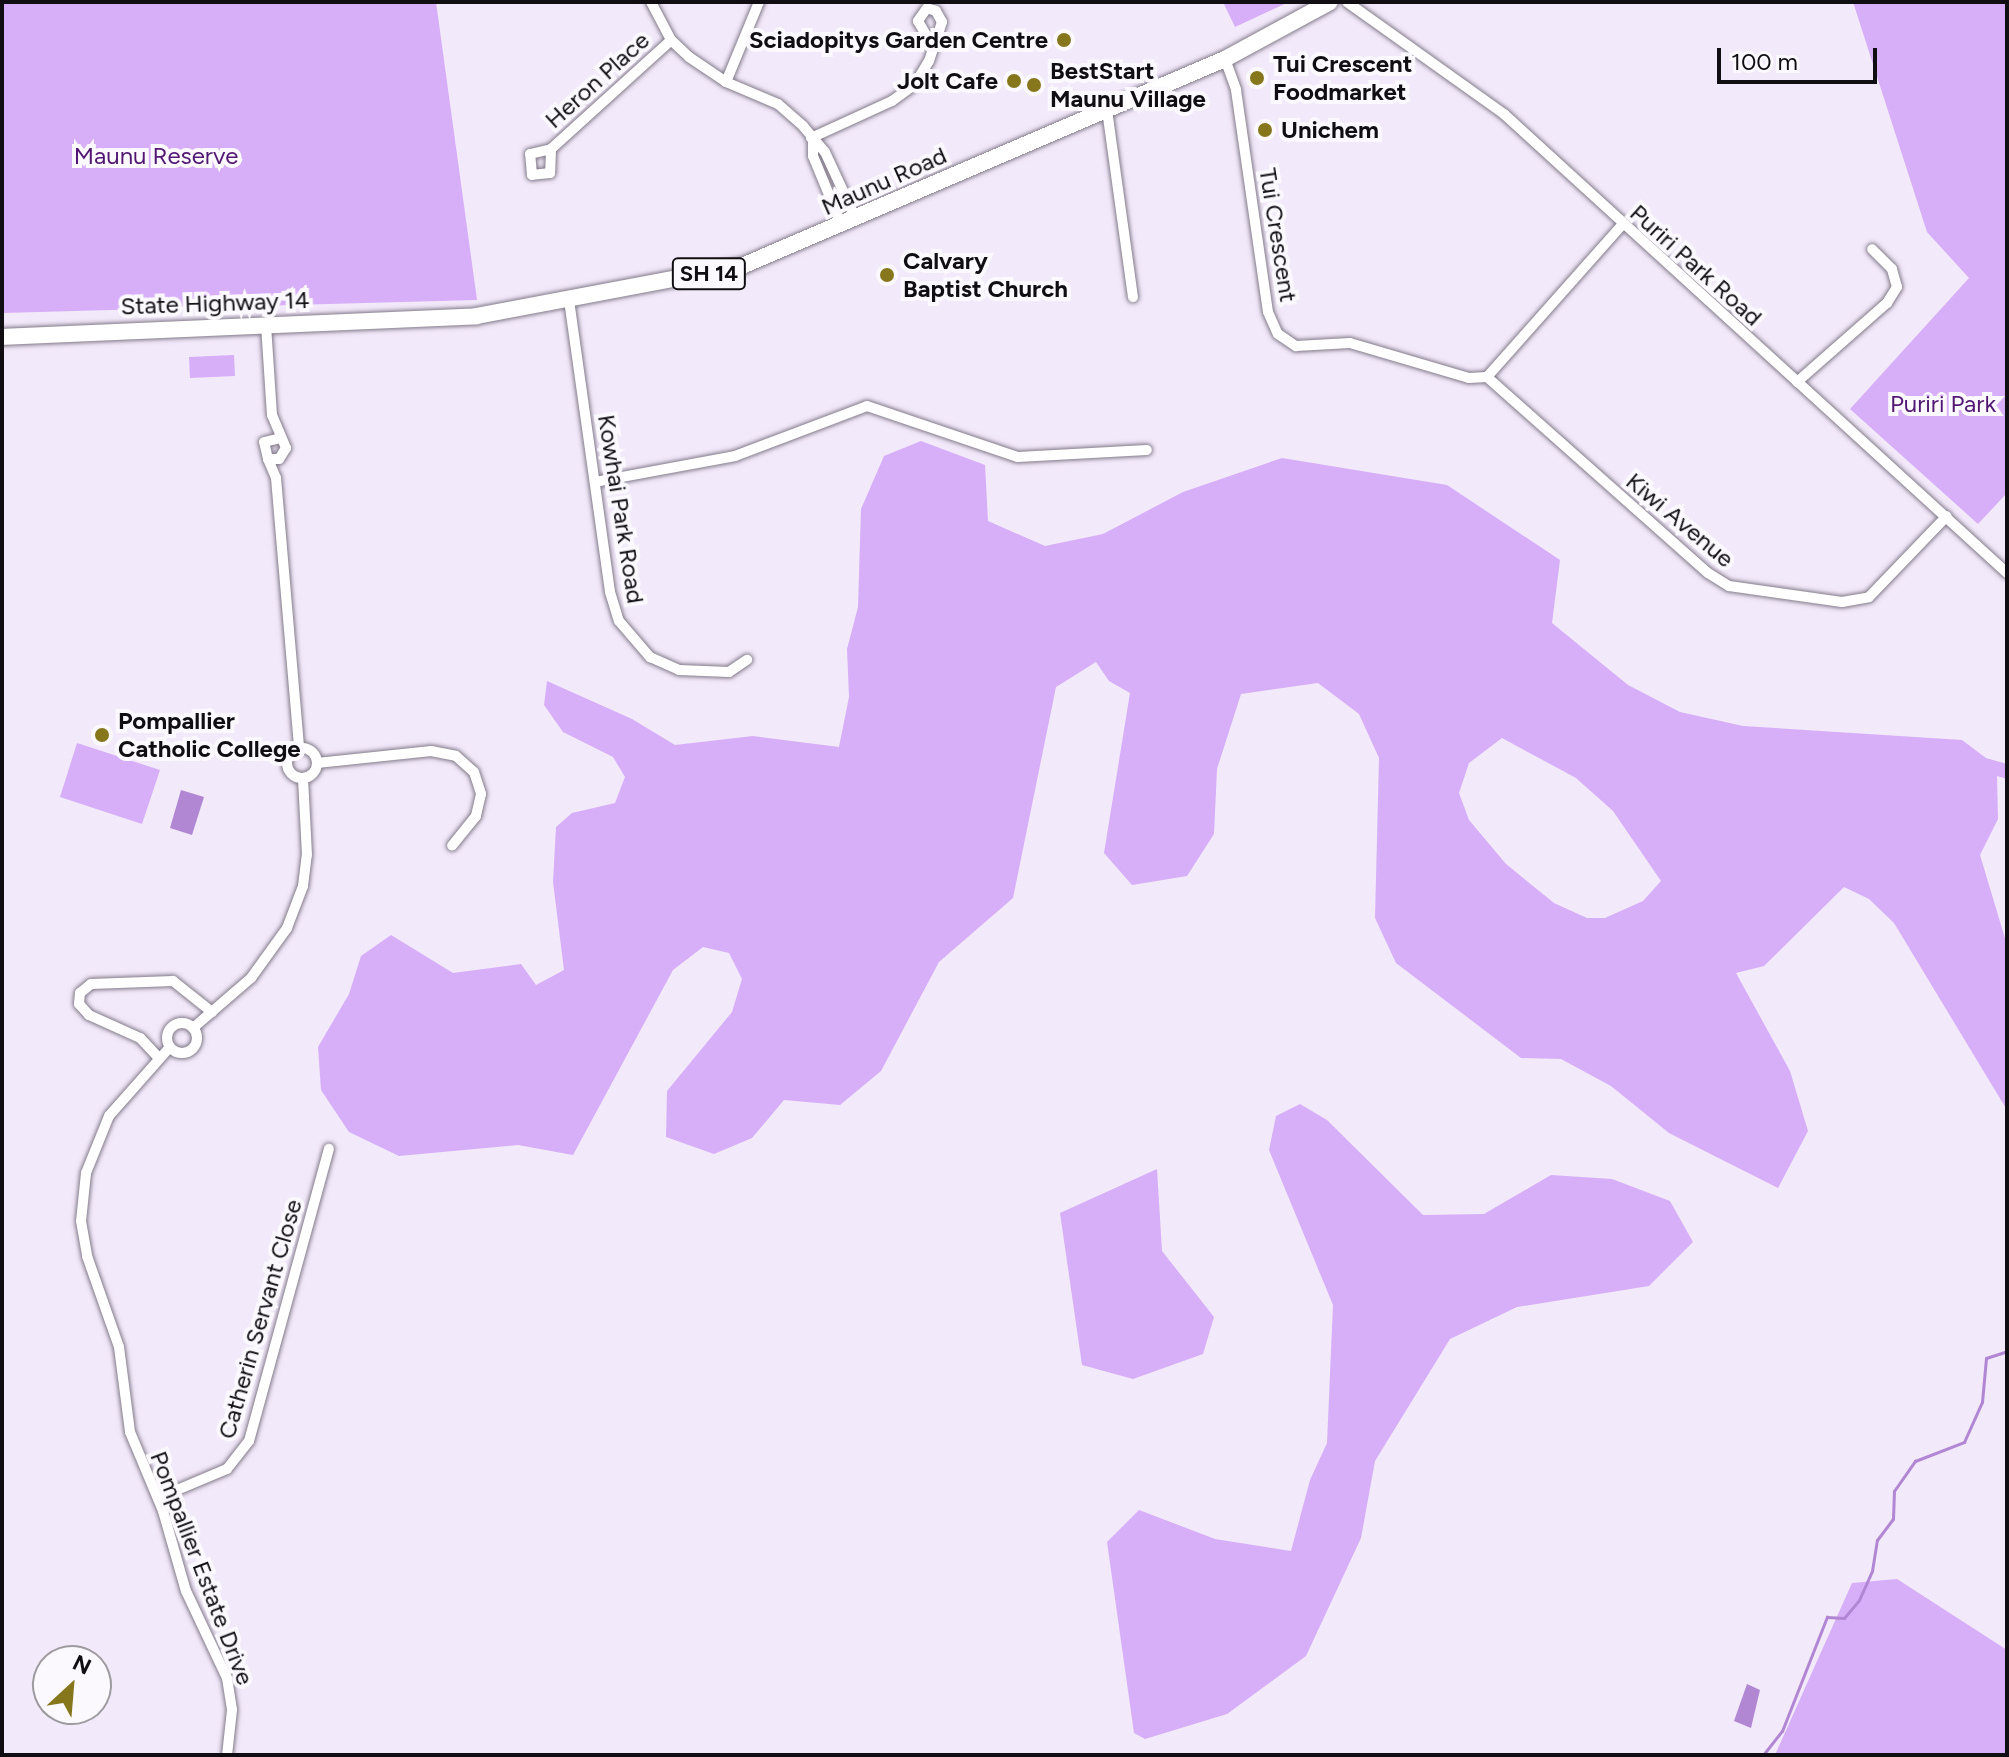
<!DOCTYPE html>
<html>
<head>
<meta charset="utf-8">
<style>
	body { margin:0 }
	#map { position:relative; width:2009px; height:1757px; overflow:hidden; background:#f2e9fa; font-family:Figtree,sans-serif }
	div>[style] { position:absolute }
	.green>* { inset:0; background:#d7aef8 }
	.water>* { inset:0; background:#b186d3 }
	.stream>* { height:3px; margin:-1.5px; padding:0 1.5px; transform-origin:1.5px; border-radius:1.5px; background:#b186d3 }
	.roads { filter:drop-shadow(0 0 2px #837b8a) drop-shadow(0 0 2px #837b8a) }
	.minor>* { height:10px; margin:-5px; padding:0 5px; transform-origin:5px; border-radius:5px; background:#fff }
	.minor>.ring { margin:-5px; padding:0; box-sizing:content-box; background:none; border:10px solid #fff; border-radius:50% }
	.primary>* { height:16px; margin:-8px; padding:0 8px; transform-origin:8px; border-radius:8px; background:#fff }
	.dots>* { width:22px; height:22px; translate:-50% -50%; box-sizing:border-box; border:4px solid #fbf9fd; border-radius:50% }
	span { translate:-50% -50%; white-space:nowrap; text-align:center; line-height:1.15; -webkit-text-stroke:8px #fbf9fd; paint-order:stroke }
	.shield-label span { padding:2px 6px; background:#fbf9fd; border:2px solid; border-radius:6px; -webkit-text-stroke-width:0 }
	.shield-label { font-size:22px; color:#110e13; font-weight:700 }
	.poi-label { font-size:24px; color:#110e13; font-weight:700 }
	.right { translate:-100% -50%; text-align:right }
	.left { translate:0 -50%; text-align:left }
	.street-label { font-size:24px; color:#110e13 }
	.park-label { font-size:24px; color:#511773 }
	.frame { position:absolute; inset:0; border:4px solid #110e13; pointer-events:none }
	.north { position:absolute; left:32px; top:1645px; width:80px; height:80px; box-sizing:border-box; background:#fbf9fd; border:2px solid #9d9b9f; border-radius:50%; rotate:26deg; font-size:22px; font-weight:700; line-height:32px; text-align:center; color:#110e13 }
	.north::after { content:''; display:block; margin:auto; width:28px; height:36px; background:#87771c; clip-path:polygon(50% 0,100% 100%,50% 72%,0 100%) }
	.scale { position:absolute; left:1717px; top:48px; width:160px; height:36px; box-sizing:border-box; border:4px solid #110e13; border-top:0; padding-left:10px; font-size:24px; line-height:28px; white-space:nowrap; color:#110e13; -webkit-text-stroke:6px #fbf9fd; paint-order:stroke }
</style>
</head>
<body>
<div id="map">
	<div class="green">
		<div style="clip-path:polygon(2px 2px,436px 2px,477px 300px,2px 313px)"></div>
		<div style="clip-path:polygon(1223px 2px,1289px 2px,1235px 27px)"></div>
		<div style="clip-path:polygon(1853px 2px,2007px 2px,2007px 493px,1978px 524px,1850px 409px,1969px 278px,1927px 232px)"></div>
		<div style="clip-path:polygon(234px 355px,235px 376px,190px 378px,189px 357px)"></div>
		<div style="clip-path:polygon(evenodd,921px 441px,985px 465px,988px 521px,1045px 546px,1103px 534px,1183px 492px,1282px 458px,1447px 485px,1560px 560px,1552px 623px,1628px 685px,1680px 712px,1743px 726px,1962px 740px,1986px 758px,2007px 764px,2007px 779px,1997px 776px,1998px 819px,1980px 855px,2007px 945px,2007px 1110px,1894px 923px,1869px 899px,1844px 887px,1764px 966px,1736px 973px,1790px 1071px,1808px 1131px,1778px 1188px,1669px 1133px,1611px 1086px,1561px 1059px,1521px 1058px,1396px 963px,1375px 918px,1379px 758px,1359px 714px,1318px 683px,1241px 694px,1217px 769px,1214px 834px,1187px 876px,1132px 885px,1104px 853px,1130px 693px,1109px 681px,1096px 662px,1056px 687px,1013px 898px,939px 962px,881px 1071px,840px 1105px,784px 1100px,752px 1138px,714px 1154px,666px 1137px,667px 1091px,732px 1012px,742px 979px,729px 953px,703px 947px,673px 970px,573px 1155px,518px 1145px,399px 1156px,349px 1132px,321px 1090px,318px 1047px,349px 994px,361px 956px,391px 935px,453px 973px,521px 964px,536px 985px,564px 970px,553px 882px,556px 827px,572px 813px,615px 803px,625px 777px,613px 757px,563px 732px,544px 705px,547px 681px,632px 719px,675px 745px,753px 736px,839px 747px,849px 697px,847px 649px,858px 607px,861px 509px,884px 456px,921px 441px,1502px 738px,1576px 778px,1613px 811px,1661px 881px,1643px 901px,1605px 918px,1587px 918px,1554px 903px,1506px 864px,1469px 820px,1459px 793px,1469px 763px,1502px 738px)"></div>
		<div style="clip-path:polygon(77px 743px,160px 770px,142px 824px,60px 797px)"></div>
		<div style="clip-path:polygon(1300px 1104px,1327px 1120px,1423px 1215px,1484px 1214px,1551px 1175px,1612px 1179px,1670px 1201px,1693px 1242px,1649px 1286px,1517px 1307px,1450px 1339px,1375px 1461px,1361px 1538px,1306px 1656px,1227px 1714px,1145px 1739px,1134px 1733px,1107px 1542px,1139px 1510px,1215px 1539px,1291px 1551px,1310px 1480px,1327px 1443px,1333px 1305px,1269px 1150px,1276px 1116px)"></div>
		<div style="clip-path:polygon(1157px 1169px,1162px 1251px,1214px 1317px,1203px 1354px,1133px 1379px,1082px 1365px,1060px 1213px)"></div>
		<div style="clip-path:polygon(1897px 1579px,2007px 1650px,2007px 1755px,1775px 1755px,1852px 1583px)"></div>
	</div>
	<div class="water">
		<div style="clip-path:polygon(181px 790px,204px 797px,192px 835px,170px 828px)"></div>
		<div style="clip-path:polygon(1747px 1684px,1760px 1690px,1751px 1728px,1734px 1721px)"></div>
	</div>
	<div class="stream">
		<div style="left:1763px;top:1755px;width:31px;rotate:-52deg"></div>
		<div style="left:1782px;top:1731px;width:123px;rotate:-68.5deg"></div>
		<div style="left:1827px;top:1617px;width:17px;rotate:3deg"></div>
		<div style="left:1844px;top:1618px;width:23px;rotate:-50deg"></div>
		<div style="left:1859px;top:1600px;width:32px;rotate:-66deg"></div>
		<div style="left:1872px;top:1571px;width:31px;rotate:-81deg"></div>
		<div style="left:1877px;top:1540px;width:26px;rotate:-53deg"></div>
		<div style="left:1893px;top:1519px;width:28px;rotate:-88deg"></div>
		<div style="left:1894px;top:1491px;width:37px;rotate:-55deg"></div>
		<div style="left:1915px;top:1461px;width:53px;rotate:-21.2deg"></div>
		<div style="left:1964px;top:1442px;width:44px;rotate:-65.8deg"></div>
		<div style="left:1982px;top:1402px;width:44px;rotate:-84.8deg"></div>
		<div style="left:1986px;top:1358px;width:22px;rotate:-18deg"></div>
	</div>
	<div class="roads">
		<div class="minor">
			<div style="left:651px;top:2px;width:43px;rotate:62.2deg"></div>
			<div style="left:671px;top:40px;width:25px;rotate:43deg"></div>
			<div style="left:689px;top:57px;width:45px;rotate:34deg"></div>
			<div style="left:726px;top:82px;width:56px;rotate:22.9deg"></div>
			<div style="left:778px;top:104px;width:33px;rotate:41deg"></div>
			<div style="left:803px;top:126px;width:34px;rotate:50deg"></div>
			<div style="left:825px;top:152px;width:74px;rotate:65.2deg"></div>
			<div style="left:1347px;top:2px;width:193px;rotate:35.5deg"></div>
			<div style="left:1504px;top:114px;width:681px;rotate:42.38deg"></div>
			<div style="left:1225px;top:59px;width:33px;rotate:70deg"></div>
			<div style="left:1236px;top:90px;width:224px;rotate:81.8deg"></div>
			<div style="left:1268px;top:312px;width:24px;rotate:66deg"></div>
			<div style="left:1278px;top:334px;width:22px;rotate:34deg"></div>
			<div style="left:1296px;top:346px;width:54px;rotate:-3.2deg"></div>
			<div style="left:1350px;top:343px;width:124px;rotate:16.4deg"></div>
			<div style="left:1469px;top:378px;width:18px;rotate:-3deg"></div>
			<div style="left:1487px;top:377px;width:202px;rotate:-48.4deg"></div>
			<div style="left:726px;top:82px;width:87px;rotate:-67.6deg"></div>
			<div style="left:1107px;top:110px;width:189px;rotate:82.1deg"></div>
			<div style="left:811px;top:138px;width:89px;rotate:-24.6deg"></div>
			<div style="left:892px;top:101px;width:29px;rotate:-36deg"></div>
			<div style="left:915px;top:84px;width:27px;rotate:-59deg"></div>
			<div style="left:929px;top:61px;width:41px;rotate:-71.6deg"></div>
			<div style="left:942px;top:22px;width:13px;rotate:-119deg"></div>
			<div style="left:936px;top:11px;width:9px;rotate:-162deg"></div>
			<div style="left:927px;top:8px;width:16px;rotate:125deg"></div>
			<div style="left:918px;top:21px;width:28px;rotate:60deg"></div>
			<div style="left:813px;top:143px;width:13px;rotate:90deg"></div>
			<div style="left:813px;top:156px;width:76px;rotate:67.5deg"></div>
			<div style="left:551px;top:149px;width:24px;rotate:92deg"></div>
			<div style="left:550px;top:173px;width:18px;rotate:174deg"></div>
			<div style="left:532px;top:175px;width:21px;rotate:-95deg"></div>
			<div style="left:530px;top:154px;width:22px;rotate:-13deg"></div>
			<div style="left:551px;top:149px;width:162px;rotate:-42.2deg"></div>
			<div style="left:569px;top:300px;width:295px;rotate:82deg"></div>
			<div style="left:610px;top:592px;width:30px;rotate:73deg"></div>
			<div style="left:619px;top:621px;width:48px;rotate:49.3deg"></div>
			<div style="left:650px;top:657px;width:32px;rotate:24deg"></div>
			<div style="left:679px;top:670px;width:50px;rotate:2.3deg"></div>
			<div style="left:729px;top:672px;width:22px;rotate:-34deg"></div>
			<div style="left:266px;top:325px;width:90px;rotate:86.2deg"></div>
			<div style="left:272px;top:415px;width:36px;rotate:67deg"></div>
			<div style="left:286px;top:448px;width:13px;rotate:122deg"></div>
			<div style="left:279px;top:459px;width:11px;rotate:180deg"></div>
			<div style="left:268px;top:459px;width:17px;rotate:-103deg"></div>
			<div style="left:264px;top:442px;width:17px;rotate:-13deg"></div>
			<div style="left:1487px;top:377px;width:295px;rotate:41.6deg"></div>
			<div style="left:1708px;top:573px;width:25px;rotate:32deg"></div>
			<div style="left:1729px;top:586px;width:114px;rotate:8.1deg"></div>
			<div style="left:1842px;top:602px;width:27px;rotate:-10deg"></div>
			<div style="left:1869px;top:597px;width:112px;rotate:-46.1deg"></div>
			<div style="left:1797px;top:382px;width:120px;rotate:-41.3deg"></div>
			<div style="left:1887px;top:303px;width:19px;rotate:-58deg"></div>
			<div style="left:1897px;top:287px;width:19px;rotate:-106deg"></div>
			<div style="left:1892px;top:269px;width:28px;rotate:-135deg"></div>
			<div style="left:268px;top:459px;width:21px;rotate:67deg"></div>
			<div style="left:276px;top:478px;width:271px;rotate:85.1deg"></div>
			<div style="left:595px;top:482px;width:142px;rotate:-10.5deg"></div>
			<div style="left:735px;top:456px;width:141px;rotate:-20.7deg"></div>
			<div style="left:867px;top:406px;width:159px;rotate:18.7deg"></div>
			<div style="left:1018px;top:457px;width:129px;rotate:-3.1deg"></div>
			<div class="ring" style="left:287px;top:748px;width:20px;height:20px"></div>
			<div style="left:317px;top:763px;width:115px;rotate:-6deg"></div>
			<div style="left:431px;top:751px;width:25px;rotate:11deg"></div>
			<div style="left:456px;top:756px;width:24px;rotate:42deg"></div>
			<div style="left:474px;top:772px;width:23px;rotate:72deg"></div>
			<div style="left:481px;top:794px;width:23px;rotate:103deg"></div>
			<div style="left:476px;top:816px;width:38px;rotate:129deg"></div>
			<div class="ring" style="left:167px;top:1023px;width:20px;height:20px"></div>
			<div style="left:193px;top:1028px;width:77px;rotate:-40.8deg"></div>
			<div style="left:251px;top:978px;width:62px;rotate:-54.2deg"></div>
			<div style="left:287px;top:928px;width:45px;rotate:-69.1deg"></div>
			<div style="left:303px;top:886px;width:31px;rotate:-83deg"></div>
			<div style="left:307px;top:855px;width:76px;rotate:-93deg"></div>
			<div style="left:170px;top:1047px;width:92px;rotate:131.5deg"></div>
			<div style="left:109px;top:1116px;width:61px;rotate:112deg"></div>
			<div style="left:86px;top:1173px;width:48px;rotate:95.9deg"></div>
			<div style="left:81px;top:1221px;width:36px;rotate:80deg"></div>
			<div style="left:87px;top:1256px;width:96px;rotate:70.6deg"></div>
			<div style="left:119px;top:1347px;width:86px;rotate:82.6deg"></div>
			<div style="left:130px;top:1432px;width:86px;rotate:67.3deg"></div>
			<div style="left:163px;top:1511px;width:83px;rotate:74deg"></div>
			<div style="left:186px;top:1591px;width:96px;rotate:64.8deg"></div>
			<div style="left:227px;top:1678px;width:32px;rotate:81deg"></div>
			<div style="left:232px;top:1710px;width:45px;rotate:96.3deg"></div>
			<div style="left:158px;top:1057px;width:26px;rotate:-133deg"></div>
			<div style="left:140px;top:1038px;width:56px;rotate:-155.7deg"></div>
			<div style="left:89px;top:1015px;width:15px;rotate:-132deg"></div>
			<div style="left:79px;top:1004px;width:11px;rotate:-85deg"></div>
			<div style="left:80px;top:993px;width:14px;rotate:-39deg"></div>
			<div style="left:91px;top:984px;width:82px;rotate:-2.1deg"></div>
			<div style="left:173px;top:981px;width:50px;rotate:38.5deg"></div>
			<div style="left:158px;top:1498px;width:75px;rotate:-22.8deg"></div>
			<div style="left:227px;top:1469px;width:36px;rotate:-52deg"></div>
			<div style="left:249px;top:1441px;width:303px;rotate:-74.7deg"></div>
		</div>
		<div class="primary">
			<div style="left:2px;top:337px;width:475px;rotate:-2.5deg"></div>
			<div style="left:477px;top:316px;width:270px;rotate:-10.7deg"></div>
			<div style="left:742px;top:266px;width:525px;rotate:-23.2deg"></div>
			<div style="left:1225px;top:59px;width:119px;rotate:-28.5deg"></div>
		</div>
	</div>
	<div class="dots">
		<div style="left:1064px;top:40px;background:#87771c"></div>
		<div style="left:1257px;top:78px;background:#87771c"></div>
		<div style="left:1014px;top:81px;background:#87771c"></div>
		<div style="left:1034px;top:85px;background:#87771c"></div>
		<div style="left:1265px;top:130px;background:#87771c"></div>
		<div style="left:887px;top:275px;background:#87771c"></div>
		<div style="left:102px;top:735px;background:#87771c"></div>
	</div>
	<div class="shield-label">
		<span style="left:709px;top:274px">SH 14</span>
	</div>
	<div class="poi-label">
		<span class="right" style="left:1048px;top:40px">Sciadopitys Garden Centre</span>
		<span class="left" style="left:1273px;top:78px">Tui Crescent<br>Foodmarket</span>
		<span class="left" style="left:1050px;top:85px">BestStart<br>Maunu Village</span>
		<span class="right" style="left:998px;top:81px">Jolt Cafe</span>
		<span class="left" style="left:1281px;top:130px">Unichem</span>
		<span class="left" style="left:903px;top:275px">Calvary<br>Baptist Church</span>
		<span class="left" style="left:118px;top:735px">Pompallier<br>Catholic College</span>
	</div>
	<div class="street-label">
		<span style="left:597px;top:80px;rotate:-42deg">Heron Place</span>
		<span style="left:884px;top:181px;rotate:-24deg">Maunu Road</span>
		<span style="left:1278px;top:235px;rotate:81deg">Tui Crescent</span>
		<span style="left:1696px;top:265px;rotate:42deg">Puriri Park Road</span>
		<span style="left:215px;top:303px;rotate:-2deg">State Highway 14</span>
		<span style="left:621px;top:509px;rotate:81deg">Kowhai Park Road</span>
		<span style="left:1680px;top:520px;rotate:40deg">Kiwi Avenue</span>
		<span style="left:260px;top:1319px;rotate:-74deg">Catherin Servant Close</span>
		<span style="left:202px;top:1568px;rotate:69deg">Pompallier Estate Drive</span>
	</div>
	<div class="park-label">
		<span style="left:156px;top:156px">Maunu Reserve</span>
		<span style="left:1943px;top:404px">Puriri Park</span>
	</div>
	<div class="frame"></div>
	<div class="north">N</div>
	<div class="scale">100 m</div>
</div>
</body>
</html>
